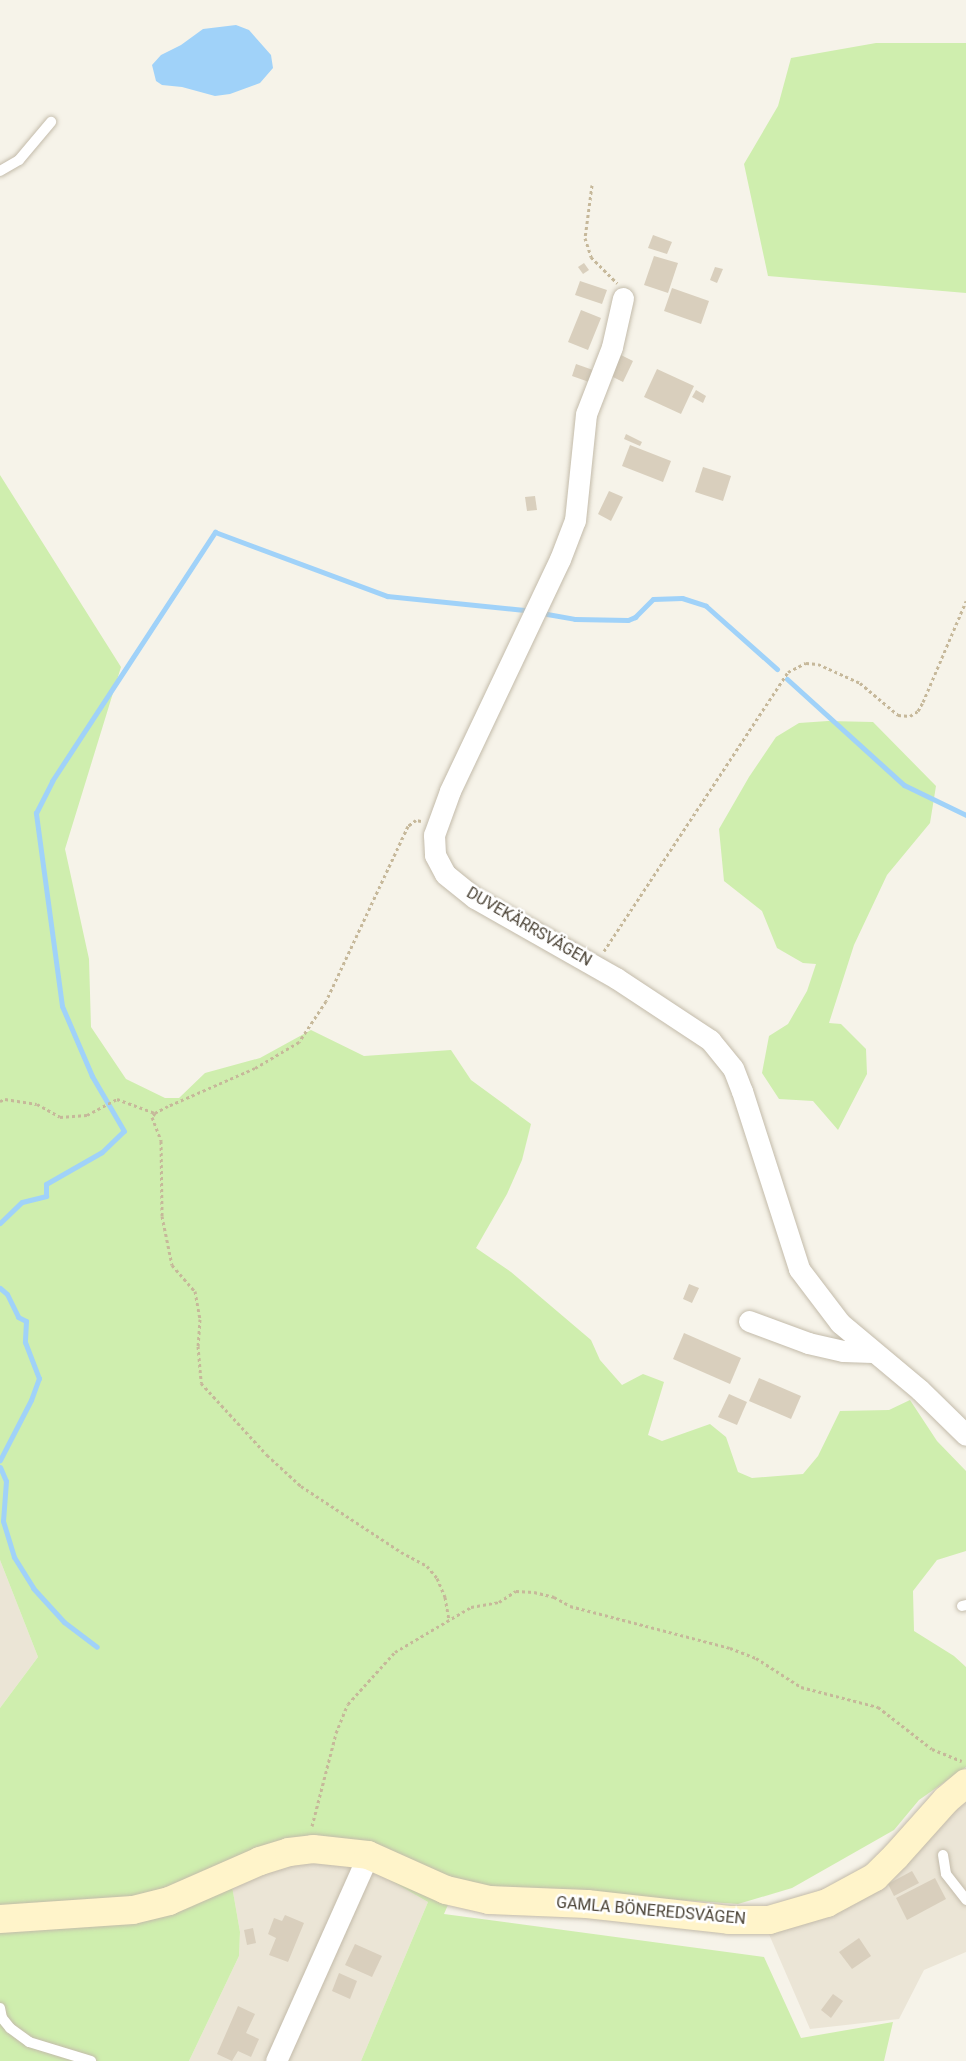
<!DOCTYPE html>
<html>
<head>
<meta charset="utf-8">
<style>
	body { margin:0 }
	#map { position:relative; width:966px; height:2061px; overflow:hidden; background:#f6f3e9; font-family:Roboto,sans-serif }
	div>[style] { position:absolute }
	.residential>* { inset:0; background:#ebe5d6 }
	.green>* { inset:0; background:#cfeeae }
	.water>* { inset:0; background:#a0d2f9 }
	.stream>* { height:5px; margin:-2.5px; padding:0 2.5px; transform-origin:2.5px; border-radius:2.5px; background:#a0d2f9 }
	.building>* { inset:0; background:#d9cfbd }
	.path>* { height:3px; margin-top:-1.5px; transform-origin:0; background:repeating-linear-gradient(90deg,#c6b89a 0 3px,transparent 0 6px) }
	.roads { filter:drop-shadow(0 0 2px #c3bbaa) drop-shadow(0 0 2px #c3bbaa) }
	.lane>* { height:10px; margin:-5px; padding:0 5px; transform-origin:5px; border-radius:5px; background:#fff }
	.street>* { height:21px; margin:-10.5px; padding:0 10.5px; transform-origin:10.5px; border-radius:10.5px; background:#fff }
	.secondary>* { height:28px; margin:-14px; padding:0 14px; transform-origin:14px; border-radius:14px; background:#fff4ca }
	span { translate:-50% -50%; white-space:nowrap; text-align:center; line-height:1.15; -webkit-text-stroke:5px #fff; paint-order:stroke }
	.street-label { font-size:16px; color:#4b4336 }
</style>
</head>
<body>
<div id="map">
	<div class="residential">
		<div style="clip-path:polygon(0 1560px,38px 1657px,0 1708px)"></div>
		<div style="clip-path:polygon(966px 1796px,966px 1952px,924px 1970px,899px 2019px,810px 2029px,768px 1932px,829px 1911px)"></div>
		<div style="clip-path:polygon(305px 1862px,346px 1862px,374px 1871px,428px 1902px,361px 2061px,189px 2061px,239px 1956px,240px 1932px,232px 1886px,274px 1868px)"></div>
	</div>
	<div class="green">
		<div style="clip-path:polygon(876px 43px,966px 43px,966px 293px,768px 276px,744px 164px,778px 106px,791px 58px)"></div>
		<div style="clip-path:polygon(0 475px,121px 667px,65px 849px,89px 959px,91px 1027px,126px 1079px,165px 1098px,179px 1098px,205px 1073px,260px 1058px,311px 1030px,364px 1056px,451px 1050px,471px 1080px,531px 1124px,522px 1160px,507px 1194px,476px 1248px,511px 1272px,591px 1340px,600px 1360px,622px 1385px,643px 1374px,664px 1382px,648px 1435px,662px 1441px,710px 1424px,726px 1437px,738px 1472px,752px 1478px,803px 1474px,818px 1456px,840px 1411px,889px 1410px,910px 1400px,937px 1441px,966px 1471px,966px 1551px,937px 1560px,913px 1591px,914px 1631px,954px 1656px,966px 1667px,966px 1767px,919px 1800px,894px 1830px,792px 1888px,738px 1904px,457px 1884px,444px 1914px,764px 1957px,801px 2038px,893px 2022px,884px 2061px,361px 2061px,428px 1902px,374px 1871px,346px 1862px,306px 1862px,274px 1868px,232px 1886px,240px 1932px,239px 1956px,189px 2061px,0 2061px,0 1708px,38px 1657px,0 1560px)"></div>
		<div style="clip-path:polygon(828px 721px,873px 722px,936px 786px,930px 823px,887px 875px,854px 945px,829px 1023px,841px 1024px,866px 1049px,867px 1074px,838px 1130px,813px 1101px,779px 1099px,762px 1073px,769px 1036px,788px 1024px,807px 991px,816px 964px,803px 963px,777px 948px,762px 911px,724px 881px,719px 829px,749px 777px,776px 737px,799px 723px)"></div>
	</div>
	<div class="water">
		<div style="clip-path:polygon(236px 25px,249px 30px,271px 55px,273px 68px,260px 83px,230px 94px,215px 96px,182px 87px,162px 85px,156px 81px,152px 65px,161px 55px,181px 45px,203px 29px)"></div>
	</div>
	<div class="stream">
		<div style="left:547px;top:614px;width:28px;rotate:10deg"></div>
		<div style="left:575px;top:619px;width:53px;rotate:1.1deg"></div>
		<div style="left:628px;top:620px;width:8px;rotate:-23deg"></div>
		<div style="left:635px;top:617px;width:25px;rotate:-45deg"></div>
		<div style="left:653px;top:599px;width:29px;rotate:-2deg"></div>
		<div style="left:682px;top:598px;width:25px;rotate:18deg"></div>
		<div style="left:706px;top:606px;width:95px;rotate:41.6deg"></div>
		<div style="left:787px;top:679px;width:158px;rotate:42.2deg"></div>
		<div style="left:904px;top:785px;width:69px;rotate:25.8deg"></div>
		<div style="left:0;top:1223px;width:30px;rotate:-44deg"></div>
		<div style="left:22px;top:1202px;width:25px;rotate:-14deg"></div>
		<div style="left:46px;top:1196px;width:12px;rotate:-90deg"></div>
		<div style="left:46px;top:1184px;width:64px;rotate:-29.7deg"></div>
		<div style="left:102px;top:1152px;width:30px;rotate:-44deg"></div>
		<div style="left:124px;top:1131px;width:64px;rotate:-120.2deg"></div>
		<div style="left:92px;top:1076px;width:76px;rotate:-113.2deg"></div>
		<div style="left:62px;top:1006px;width:195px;rotate:-97.7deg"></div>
		<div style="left:36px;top:813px;width:36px;rotate:-63deg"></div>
		<div style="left:52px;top:781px;width:298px;rotate:-56.8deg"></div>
		<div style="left:215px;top:532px;width:184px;rotate:20.4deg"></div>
		<div style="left:387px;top:596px;width:138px;rotate:5.8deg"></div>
		<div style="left:0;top:1288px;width:9px;rotate:41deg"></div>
		<div style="left:7px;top:1294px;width:25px;rotate:64deg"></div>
		<div style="left:18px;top:1317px;width:9px;rotate:27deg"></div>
		<div style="left:26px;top:1321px;width:21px;rotate:93deg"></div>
		<div style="left:25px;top:1342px;width:39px;rotate:69deg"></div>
		<div style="left:39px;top:1378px;width:23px;rotate:110deg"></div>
		<div style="left:31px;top:1400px;width:68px;rotate:117.3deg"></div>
		<div style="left:0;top:1467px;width:15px;rotate:67deg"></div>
		<div style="left:6px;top:1481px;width:40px;rotate:94.3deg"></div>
		<div style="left:3px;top:1521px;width:38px;rotate:73deg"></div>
		<div style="left:14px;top:1557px;width:36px;rotate:58deg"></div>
		<div style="left:33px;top:1588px;width:46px;rotate:47.6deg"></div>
		<div style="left:64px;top:1622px;width:41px;rotate:37.1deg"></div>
	</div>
	<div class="building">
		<div style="clip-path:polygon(653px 235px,672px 242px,667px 254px,648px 248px)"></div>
		<div style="clip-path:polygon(654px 256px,678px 263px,668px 293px,644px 285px)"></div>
		<div style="clip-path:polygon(584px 263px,589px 270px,583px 274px,578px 267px)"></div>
		<div style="clip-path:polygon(715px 267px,723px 269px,717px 283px,710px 280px)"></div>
		<div style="clip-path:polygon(580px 281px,607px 290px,602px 304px,575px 295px)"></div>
		<div style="clip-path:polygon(672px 288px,709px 301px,701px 324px,664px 311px)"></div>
		<div style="clip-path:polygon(581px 310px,601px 318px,588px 350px,568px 342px)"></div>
		<div style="clip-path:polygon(621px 355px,633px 361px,623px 382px,611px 376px)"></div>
		<div style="clip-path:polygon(576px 364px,593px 370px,589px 382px,572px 376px)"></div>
		<div style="clip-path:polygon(657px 369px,694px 386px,681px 414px,644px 397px)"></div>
		<div style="clip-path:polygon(696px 390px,706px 396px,703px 403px,692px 397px)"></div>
		<div style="clip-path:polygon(626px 434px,642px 442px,640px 446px,624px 439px)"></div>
		<div style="clip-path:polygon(630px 445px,671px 461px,663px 482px,622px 466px)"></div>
		<div style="clip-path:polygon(703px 467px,731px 476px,723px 501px,695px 492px)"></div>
		<div style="clip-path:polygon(609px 491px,623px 497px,611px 521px,598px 514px)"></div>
		<div style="clip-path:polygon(535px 496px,537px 510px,527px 511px,525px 497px)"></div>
		<div style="clip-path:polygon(689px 1284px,699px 1288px,692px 1303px,683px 1299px)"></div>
		<div style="clip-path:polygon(684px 1333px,741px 1358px,730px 1384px,673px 1359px)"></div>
		<div style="clip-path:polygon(759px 1378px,801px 1396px,791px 1419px,749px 1401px)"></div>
		<div style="clip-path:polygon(729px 1394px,747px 1402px,737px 1425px,718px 1417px)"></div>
		<div style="clip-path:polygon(912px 1871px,919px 1883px,894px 1896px,888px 1884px)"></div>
		<div style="clip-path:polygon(935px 1878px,946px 1899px,907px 1920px,896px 1898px)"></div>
		<div style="clip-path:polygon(285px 1915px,304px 1923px,288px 1962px,269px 1955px,276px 1938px,268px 1934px,274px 1918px,282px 1921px)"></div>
		<div style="clip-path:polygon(253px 1928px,256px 1943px,247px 1945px,244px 1930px)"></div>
		<div style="clip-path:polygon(859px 1938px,871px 1956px,852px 1969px,839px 1952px)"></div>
		<div style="clip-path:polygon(355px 1944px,382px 1956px,372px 1977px,345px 1965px)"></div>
		<div style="clip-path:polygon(339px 1973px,357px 1981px,350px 1999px,332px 1991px)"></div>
		<div style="clip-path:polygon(833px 1994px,843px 2001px,831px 2018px,821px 2010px)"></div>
		<div style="clip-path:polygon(238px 2006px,255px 2014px,246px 2033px,259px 2039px,251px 2057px,238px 2051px,232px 2061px,217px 2054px)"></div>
	</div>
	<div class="path">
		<div style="left:592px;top:185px;width:53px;rotate:97.5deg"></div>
		<div style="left:585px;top:238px;width:20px;rotate:72deg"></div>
		<div style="left:591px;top:257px;width:37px;rotate:45deg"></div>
		<div style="left:421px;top:821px;width:5px;rotate:-169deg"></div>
		<div style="left:416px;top:820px;width:10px;rotate:143deg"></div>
		<div style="left:408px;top:826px;width:193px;rotate:115.1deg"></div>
		<div style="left:326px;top:1001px;width:49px;rotate:123.4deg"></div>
		<div style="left:299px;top:1042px;width:51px;rotate:149.4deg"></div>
		<div style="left:255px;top:1068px;width:95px;rotate:156.4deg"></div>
		<div style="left:168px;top:1106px;width:15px;rotate:152deg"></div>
		<div style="left:155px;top:1113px;width:5px;rotate:127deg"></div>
		<div style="left:152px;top:1117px;width:26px;rotate:69deg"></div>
		<div style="left:161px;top:1141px;width:75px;rotate:89.2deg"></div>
		<div style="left:162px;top:1216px;width:50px;rotate:78.5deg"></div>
		<div style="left:172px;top:1265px;width:35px;rotate:49deg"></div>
		<div style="left:195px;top:1291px;width:28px;rotate:80deg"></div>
		<div style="left:200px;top:1319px;width:27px;rotate:94deg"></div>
		<div style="left:198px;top:1346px;width:37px;rotate:85deg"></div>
		<div style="left:201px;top:1383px;width:98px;rotate:47.5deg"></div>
		<div style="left:267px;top:1455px;width:46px;rotate:42.4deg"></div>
		<div style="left:301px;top:1486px;width:120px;rotate:33.4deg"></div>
		<div style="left:401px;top:1552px;width:30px;rotate:28deg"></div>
		<div style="left:427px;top:1566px;width:16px;rotate:50deg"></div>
		<div style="left:437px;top:1578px;width:21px;rotate:67deg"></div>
		<div style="left:445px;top:1597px;width:23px;rotate:80deg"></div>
		<div style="left:604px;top:951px;width:334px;rotate:-56.6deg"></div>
		<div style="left:788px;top:672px;width:20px;rotate:-27deg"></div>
		<div style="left:806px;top:663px;width:12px;rotate:5deg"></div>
		<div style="left:818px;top:664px;width:46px;rotate:24.3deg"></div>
		<div style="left:860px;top:683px;width:50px;rotate:40.1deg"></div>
		<div style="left:898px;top:715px;width:12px;rotate:5deg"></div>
		<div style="left:910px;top:716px;width:9px;rotate:-32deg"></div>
		<div style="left:918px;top:711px;width:10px;rotate:-61deg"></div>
		<div style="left:923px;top:702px;width:110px;rotate:-66.9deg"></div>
		<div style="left:0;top:1101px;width:5px;rotate:-22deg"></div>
		<div style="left:5px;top:1099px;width:32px;rotate:9deg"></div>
		<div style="left:37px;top:1104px;width:26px;rotate:29deg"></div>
		<div style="left:60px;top:1117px;width:27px;rotate:-4deg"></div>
		<div style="left:87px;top:1115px;width:34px;rotate:-28deg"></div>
		<div style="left:117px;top:1099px;width:40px;rotate:20.2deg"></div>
		<div style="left:312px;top:1826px;width:96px;rotate:-75.5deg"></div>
		<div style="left:336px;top:1733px;width:31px;rotate:-68deg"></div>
		<div style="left:348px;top:1704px;width:70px;rotate:-47.9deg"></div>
		<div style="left:395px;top:1652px;width:88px;rotate:-30.6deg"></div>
		<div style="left:471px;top:1607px;width:28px;rotate:-10deg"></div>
		<div style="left:499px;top:1602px;width:20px;rotate:-33deg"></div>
		<div style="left:516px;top:1591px;width:18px;rotate:3deg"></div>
		<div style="left:534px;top:1592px;width:21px;rotate:14deg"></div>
		<div style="left:554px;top:1597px;width:18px;rotate:29deg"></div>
		<div style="left:570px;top:1606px;width:165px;rotate:14.7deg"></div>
		<div style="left:730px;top:1648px;width:28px;rotate:21deg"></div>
		<div style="left:756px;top:1658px;width:54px;rotate:32.8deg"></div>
		<div style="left:801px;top:1687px;width:80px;rotate:14.6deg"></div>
		<div style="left:878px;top:1707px;width:68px;rotate:37.9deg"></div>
		<div style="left:932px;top:1749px;width:32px;rotate:22deg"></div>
	</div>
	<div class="roads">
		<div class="lane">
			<div style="left:0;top:171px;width:22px;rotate:-30deg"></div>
			<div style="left:19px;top:160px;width:50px;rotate:-49.9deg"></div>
			<div style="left:962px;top:1606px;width:4px;rotate:-14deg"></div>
			<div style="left:943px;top:1855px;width:19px;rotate:81deg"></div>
			<div style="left:946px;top:1874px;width:33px;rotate:52deg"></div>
			<div style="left:0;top:2008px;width:10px;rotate:79deg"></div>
			<div style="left:2px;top:2018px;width:13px;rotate:51deg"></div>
			<div style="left:10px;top:2028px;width:24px;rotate:36deg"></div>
			<div style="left:29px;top:2042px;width:65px;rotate:17deg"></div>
		</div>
		<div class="street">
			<div style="left:623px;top:298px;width:50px;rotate:102.7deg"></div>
			<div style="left:612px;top:347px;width:72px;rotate:111.2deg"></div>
			<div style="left:586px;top:414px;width:107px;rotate:95.9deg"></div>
			<div style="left:575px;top:520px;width:42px;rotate:111deg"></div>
			<div style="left:560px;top:559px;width:257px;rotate:115.4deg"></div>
			<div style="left:450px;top:791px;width:47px;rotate:110deg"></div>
			<div style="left:434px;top:835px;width:20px;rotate:87deg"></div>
			<div style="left:435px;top:855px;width:21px;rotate:62deg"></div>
			<div style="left:445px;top:874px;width:38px;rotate:39deg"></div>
			<div style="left:475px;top:898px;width:162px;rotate:29.6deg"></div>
			<div style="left:616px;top:978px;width:113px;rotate:33.4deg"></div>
			<div style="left:710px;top:1040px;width:36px;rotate:51deg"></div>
			<div style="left:733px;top:1068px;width:25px;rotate:69deg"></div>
			<div style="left:742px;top:1091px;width:187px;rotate:72.2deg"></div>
			<div style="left:799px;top:1269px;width:68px;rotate:52.8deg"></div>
			<div style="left:840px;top:1323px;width:104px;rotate:39.9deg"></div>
			<div style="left:920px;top:1390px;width:64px;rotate:44.4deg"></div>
			<div style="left:749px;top:1321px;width:63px;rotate:20.4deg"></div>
			<div style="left:808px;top:1343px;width:36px;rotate:13deg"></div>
			<div style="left:843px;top:1351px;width:29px;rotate:2deg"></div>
			<div style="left:276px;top:2061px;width:226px;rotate:-65.9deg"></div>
		</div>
		<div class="secondary">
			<div style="left:0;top:1919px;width:133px;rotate:-3.9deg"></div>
			<div style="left:133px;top:1910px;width:37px;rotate:-14deg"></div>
			<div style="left:169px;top:1901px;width:99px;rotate:-23.7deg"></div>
			<div style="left:260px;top:1861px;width:30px;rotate:-17deg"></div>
			<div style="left:289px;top:1852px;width:24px;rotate:-7deg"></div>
			<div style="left:313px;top:1849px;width:55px;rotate:6.2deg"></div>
			<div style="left:368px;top:1855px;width:85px;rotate:24.2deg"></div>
			<div style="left:446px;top:1890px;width:44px;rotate:13.1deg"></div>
			<div style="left:489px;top:1900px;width:98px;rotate:2.3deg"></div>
			<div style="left:587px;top:1904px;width:143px;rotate:6.4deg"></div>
			<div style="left:729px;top:1920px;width:40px"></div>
			<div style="left:769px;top:1920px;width:60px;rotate:-16.3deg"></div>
			<div style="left:827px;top:1903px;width:55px;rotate:-28.4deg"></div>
			<div style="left:875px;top:1877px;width:30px;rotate:-45deg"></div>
			<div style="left:896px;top:1856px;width:75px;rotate:-48.2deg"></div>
			<div style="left:946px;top:1800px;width:26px;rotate:-40deg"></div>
		</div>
	</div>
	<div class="street-label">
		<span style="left:529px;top:927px;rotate:30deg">DUVEKÄRRSVÄGEN</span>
		<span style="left:651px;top:1911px;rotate:5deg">GAMLA BÖNEREDSVÄGEN</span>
	</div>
</div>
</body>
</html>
